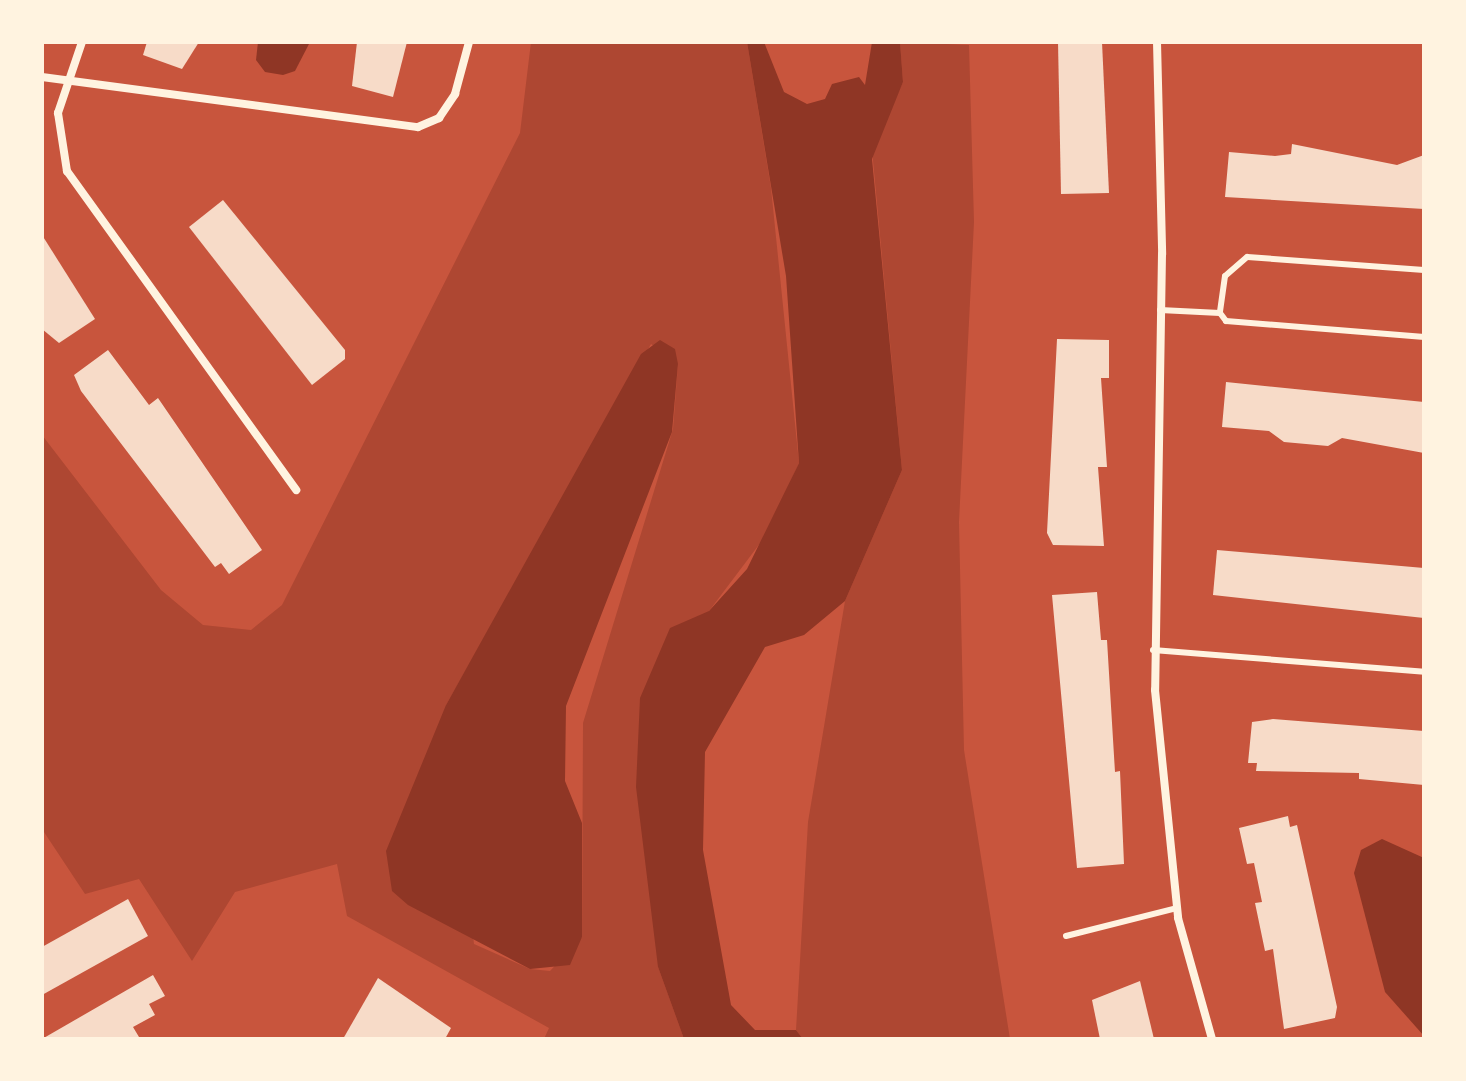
<!DOCTYPE html>
<html>
<head>
<meta charset="utf-8">
<style>
	body { margin:0 }
	#map { position:relative; width:1466px; height:1081px; overflow:hidden; background:#c8553d; font-family:"Alegreya Sans",sans-serif }
	div>[style] { position:absolute }
	.green>* { inset:0; background:#ae4732 }
	.water>* { inset:0; background:#8f3625 }
	.building>* { inset:0; background:#f7dbc8 }
	.service>* { height:6px; margin:-3px; padding:0 3px; transform-origin:3px; border-radius:3px; background:#fff3e0 }
	.minor>* { height:8px; margin:-4px; padding:0 4px; transform-origin:4px; border-radius:4px; background:#fff3e0 }
	span { translate:-50% -50%; white-space:nowrap; text-align:center; line-height:1.15; -webkit-text-stroke:6px #fff3e0; paint-order:stroke }
	.frame { position:absolute; inset:0; border:44px solid #fff3e0; pointer-events:none }
</style>
</head>
<body>
<div id="map">
	<div class="green">
		<div style="clip-path:polygon(evenodd,531px 42px,747px 42px,771px 188px,799px 463px,764px 538px,709px 611px,658px 967px,684px 1039px,544px 1039px,549px 1028px,347px 916px,337px 864px,235px 892px,192px 961px,139px 879px,85px 894px,42px 829px,42px 435px,161px 590px,203px 625px,251px 630px,282px 605px,520px 133px,531px 42px,651px 344px,678px 364px,673px 429px,583px 723px,582px 937px,550px 971px,530px 969px,474px 944px,446px 705px,651px 344px)"></div>
		<div style="clip-path:polygon(900px 42px,969px 45px,974px 222px,959px 522px,964px 750px,1010px 1039px,803px 1039px,796px 1030px,808px 822px,845px 601px,902px 470px,872px 150px,903px 82px)"></div>
	</div>
	<div class="water">
		<div style="clip-path:polygon(258px 42px,310px 42px,295px 71px,283px 75px,265px 72px,256px 60px)"></div>
		<div style="clip-path:polygon(747px 42px,764px 42px,784px 92px,807px 104px,825px 99px,832px 84px,859px 77px,865px 85px,872px 42px,900px 42px,903px 82px,872px 159px,902px 470px,845px 601px,804px 635px,765px 647px,705px 752px,703px 850px,731px 1005px,755px 1030px,796px 1030px,803px 1039px,684px 1039px,658px 967px,636px 787px,640px 698px,670px 628px,709px 611px,747px 569px,799px 463px,786px 276px)"></div>
		<div style="clip-path:polygon(660px 340px,675px 349px,678px 364px,672px 432px,566px 706px,565px 781px,582px 823px,582px 937px,570px 965px,530px 969px,408px 905px,392px 891px,386px 851px,446px 705px,641px 354px)"></div>
		<div style="clip-path:polygon(1382px 839px,1424px 858px,1424px 1036px,1385px 992px,1354px 873px,1361px 850px)"></div>
	</div>
	<div class="building">
		<div style="clip-path:polygon(147px 42px,199px 42px,182px 69px,143px 55px)"></div>
		<div style="clip-path:polygon(357px 42px,407px 42px,393px 97px,352px 86px)"></div>
		<div style="clip-path:polygon(1058px 42px,1102px 42px,1109px 193px,1061px 194px)"></div>
		<div style="clip-path:polygon(1292px 144px,1397px 165px,1424px 155px,1424px 209px,1225px 197px,1229px 152px,1275px 156px,1291px 154px)"></div>
		<div style="clip-path:polygon(223px 200px,345px 350px,345px 359px,312px 385px,189px 227px)"></div>
		<div style="clip-path:polygon(42px 235px,95px 319px,59px 343px,42px 329px)"></div>
		<div style="clip-path:polygon(1057px 339px,1109px 340px,1109px 378px,1101px 378px,1107px 467px,1098px 467px,1104px 546px,1053px 545px,1047px 533px)"></div>
		<div style="clip-path:polygon(108px 350px,149px 405px,158px 398px,262px 550px,229px 574px,221px 563px,215px 567px,81px 391px,74px 375px)"></div>
		<div style="clip-path:polygon(1226px 382px,1424px 402px,1424px 453px,1342px 438px,1328px 446px,1284px 442px,1269px 431px,1222px 427px)"></div>
		<div style="clip-path:polygon(1217px 550px,1424px 568px,1424px 618px,1213px 595px)"></div>
		<div style="clip-path:polygon(1097px 592px,1101px 640px,1107px 640px,1115px 772px,1120px 771px,1124px 864px,1077px 868px,1052px 595px)"></div>
		<div style="clip-path:polygon(1273px 719px,1424px 731px,1424px 785px,1359px 779px,1359px 773px,1256px 771px,1257px 763px,1248px 763px,1252px 722px)"></div>
		<div style="clip-path:polygon(1288px 816px,1290px 827px,1297px 825px,1337px 1007px,1335px 1018px,1284px 1029px,1273px 949px,1265px 951px,1255px 903px,1262px 902px,1254px 863px,1247px 864px,1239px 828px)"></div>
		<div style="clip-path:polygon(128px 899px,148px 936px,42px 995px,42px 947px)"></div>
		<div style="clip-path:polygon(153px 975px,165px 996px,149px 1004px,155px 1015px,133px 1027px,139px 1037px,42px 1039px)"></div>
		<div style="clip-path:polygon(378px 978px,451px 1028px,445px 1039px,343px 1039px)"></div>
		<div style="clip-path:polygon(1140px 981px,1154px 1039px,1100px 1039px,1092px 1000px)"></div>
	</div>
	<div class="service">
		<div style="left:1424px;top:270px;width:177px;rotate:-175.8deg"></div>
		<div style="left:1247px;top:257px;width:29px;rotate:139deg"></div>
		<div style="left:1225px;top:276px;width:37px;rotate:98deg"></div>
		<div style="left:1220px;top:313px;width:10px;rotate:53deg"></div>
		<div style="left:1226px;top:321px;width:199px;rotate:4.6deg"></div>
		<div style="left:1160px;top:310px;width:60px;rotate:2.9deg"></div>
		<div style="left:1153px;top:650px;width:272px;rotate:4.6deg"></div>
		<div style="left:1066px;top:936px;width:114px;rotate:-14.2deg"></div>
	</div>
	<div class="minor">
		<div style="left:82px;top:42px;width:75px;rotate:108.7deg"></div>
		<div style="left:58px;top:113px;width:59px;rotate:81.2deg"></div>
		<div style="left:67px;top:171px;width:393px;rotate:54.3deg"></div>
		<div style="left:1157px;top:42px;width:212px;rotate:88.6deg"></div>
		<div style="left:1162px;top:254px;width:436px;rotate:90.9deg"></div>
		<div style="left:1155px;top:690px;width:229px;rotate:84.2deg"></div>
		<div style="left:1178px;top:918px;width:126px;rotate:74.3deg"></div>
		<div style="left:42px;top:77px;width:379px;rotate:7.6deg"></div>
		<div style="left:418px;top:127px;width:23px;rotate:-23deg"></div>
		<div style="left:439px;top:118px;width:29px;rotate:-56deg"></div>
		<div style="left:455px;top:94px;width:54px;rotate:-74.9deg"></div>
	</div>
	<div class="frame"></div>
</div>
</body>
</html>
